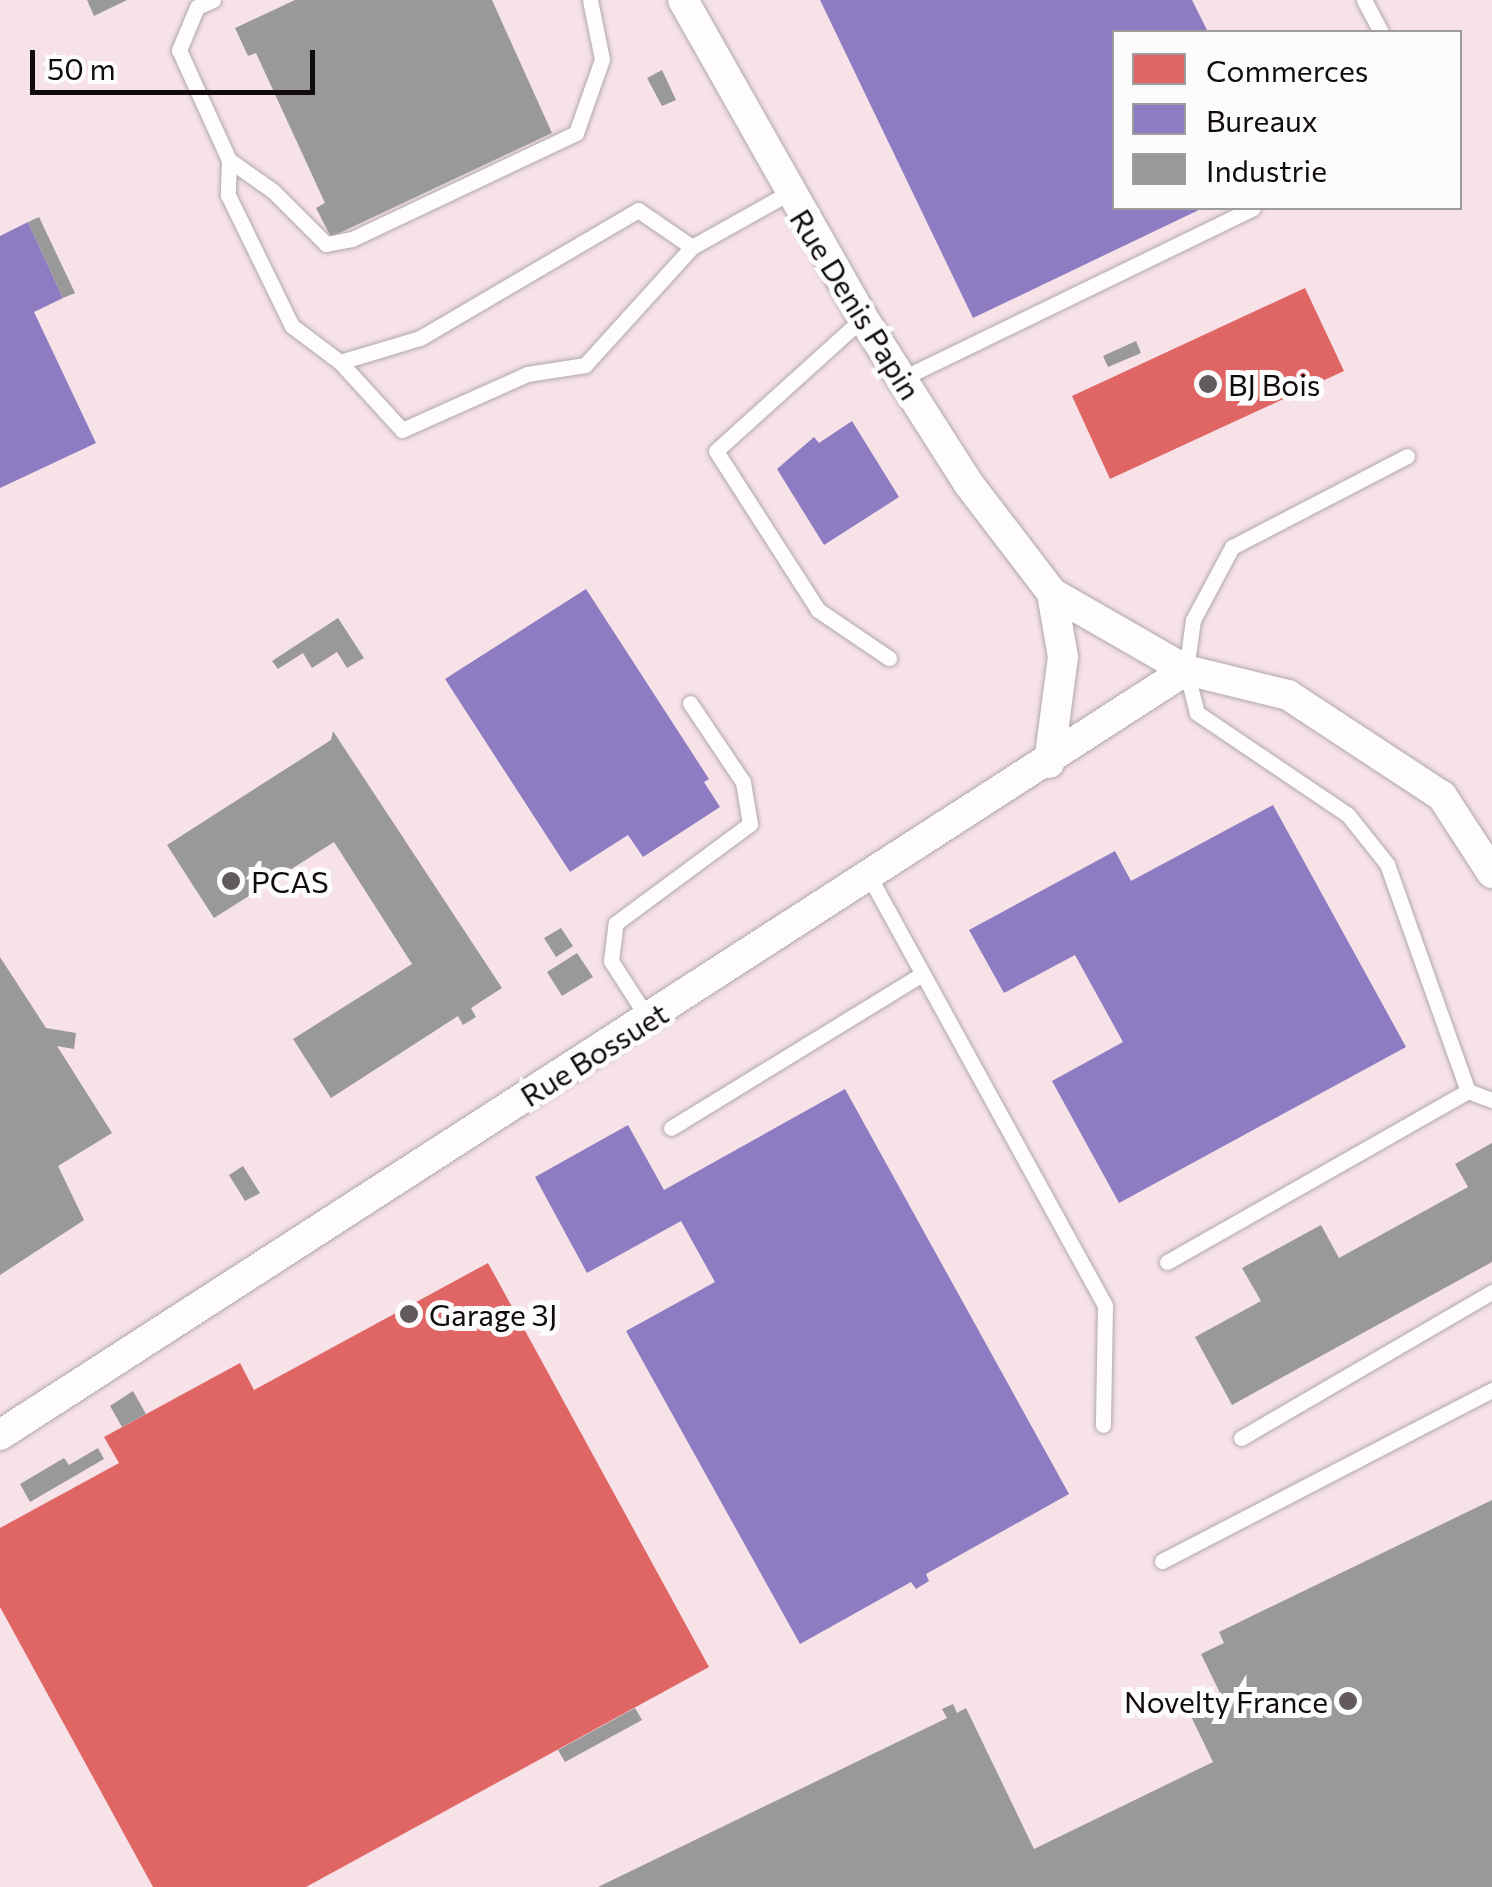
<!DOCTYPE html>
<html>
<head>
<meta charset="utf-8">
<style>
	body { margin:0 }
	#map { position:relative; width:1492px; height:1887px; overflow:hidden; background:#f8eef0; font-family:Commissioner,sans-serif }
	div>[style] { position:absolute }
	.built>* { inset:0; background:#f6e2e7 }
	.shops>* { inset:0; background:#e06666 }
	.offices>* { inset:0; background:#8e7cc3 }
	.industry>* { inset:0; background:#999 }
	.roads { filter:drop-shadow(0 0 2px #b0a8aa) drop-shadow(0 0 2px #b0a8aa) }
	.service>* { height:15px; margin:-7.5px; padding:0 7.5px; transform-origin:7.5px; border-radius:7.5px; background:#fefcfd }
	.minor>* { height:30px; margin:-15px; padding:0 15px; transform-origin:15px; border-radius:15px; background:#fefcfd }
	.dots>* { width:28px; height:28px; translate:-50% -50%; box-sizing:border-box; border:5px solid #fcfcfc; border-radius:50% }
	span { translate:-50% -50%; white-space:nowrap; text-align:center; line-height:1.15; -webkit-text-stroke:10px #fcfcfc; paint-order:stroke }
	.street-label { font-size:30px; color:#120b0d }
	.poi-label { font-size:30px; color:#120b0d }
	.left { translate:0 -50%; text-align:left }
	.right { translate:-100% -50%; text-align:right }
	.legend { position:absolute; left:1112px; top:30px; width:350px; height:180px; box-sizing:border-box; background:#fcfcfc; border:2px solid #9e9c9c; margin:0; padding:12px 18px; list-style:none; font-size:30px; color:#120b0d }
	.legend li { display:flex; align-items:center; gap:20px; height:50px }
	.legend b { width:50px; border:2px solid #9e9c9c }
	.scale { position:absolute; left:30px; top:50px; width:285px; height:45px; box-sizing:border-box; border:5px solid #120b0d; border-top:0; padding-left:12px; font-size:30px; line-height:35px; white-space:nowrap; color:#120b0d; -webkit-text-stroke:8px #fcfcfc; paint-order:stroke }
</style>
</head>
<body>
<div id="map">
	<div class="built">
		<div style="clip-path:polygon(evenodd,0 0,1492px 0,1492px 1887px,0 1887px,0 0,1114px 32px,1460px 32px,1460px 208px,1114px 208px,1114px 32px)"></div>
	</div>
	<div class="shops">
		<div style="clip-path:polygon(1305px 288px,1344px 371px,1110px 479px,1072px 396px)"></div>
		<div style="clip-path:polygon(488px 1263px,709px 1667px,306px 1887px,153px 1887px,0 1607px,0 1528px,119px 1463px,104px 1437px,240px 1363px,254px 1390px)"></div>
	</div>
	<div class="offices">
		<div style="clip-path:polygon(820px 0,1192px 0,1208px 32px,1114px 32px,1114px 208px,1203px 208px,973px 318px)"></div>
		<div style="clip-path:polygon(28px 222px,63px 298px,34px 312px,96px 443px,0 488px,0 236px)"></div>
		<div style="clip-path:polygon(852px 421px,899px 497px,824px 545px,777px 469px,814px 437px,819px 443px)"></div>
		<div style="clip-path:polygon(586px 589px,709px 779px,704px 782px,720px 807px,643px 857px,628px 835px,570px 872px,445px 679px)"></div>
		<div style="clip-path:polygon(1273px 805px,1406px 1047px,1119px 1203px,1052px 1081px,1123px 1042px,1075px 955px,1004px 993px,969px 930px,1115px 851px,1131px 881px)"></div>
		<div style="clip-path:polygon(845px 1089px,1069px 1494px,926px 1574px,929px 1581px,916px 1589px,911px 1582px,800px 1644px,626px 1331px,715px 1282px,681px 1221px,587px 1273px,535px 1177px,628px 1125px,664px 1190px)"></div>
	</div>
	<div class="industry">
		<div style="clip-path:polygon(87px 0,127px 0,94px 16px)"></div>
		<div style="clip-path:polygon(295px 0,492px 0,552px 133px,331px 237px,316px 208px,325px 203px,256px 53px,248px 56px,235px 28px)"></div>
		<div style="clip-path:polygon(662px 70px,676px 100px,662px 106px,647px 78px)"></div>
		<div style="clip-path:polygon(39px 217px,75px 293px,63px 298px,28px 222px)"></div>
		<div style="clip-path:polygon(1136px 341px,1141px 353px,1108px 367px,1103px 356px)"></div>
		<div style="clip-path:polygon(338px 618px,364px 658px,347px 668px,337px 652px,312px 668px,303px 653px,278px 669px,272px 661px)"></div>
		<div style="clip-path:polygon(333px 731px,502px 988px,471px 1008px,476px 1017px,463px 1025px,458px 1016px,331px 1098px,293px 1039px,412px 964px,334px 842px,214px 918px,167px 845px,331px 740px)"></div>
		<div style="clip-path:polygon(561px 928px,573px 946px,556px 957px,544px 938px)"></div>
		<div style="clip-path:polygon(577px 953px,593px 977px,562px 996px,547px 972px)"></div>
		<div style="clip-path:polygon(0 957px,46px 1028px,76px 1033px,74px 1049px,57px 1046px,112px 1133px,58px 1166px,84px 1220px,0 1275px)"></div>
		<div style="clip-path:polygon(1492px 1143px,1492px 1262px,1232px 1405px,1195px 1337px,1261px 1301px,1242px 1268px,1321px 1225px,1339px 1258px,1468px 1187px,1455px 1164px)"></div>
		<div style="clip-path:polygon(243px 1166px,260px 1193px,245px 1201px,229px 1175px)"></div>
		<div style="clip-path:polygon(133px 1391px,146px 1414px,122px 1427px,110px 1406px)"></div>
		<div style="clip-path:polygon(98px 1448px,104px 1459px,30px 1502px,20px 1484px,64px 1458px,69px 1465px)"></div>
		<div style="clip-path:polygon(1492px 1500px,1492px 1887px,598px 1887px,947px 1718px,942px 1709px,953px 1704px,957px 1713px,966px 1708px,1034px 1849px,1213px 1762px,1187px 1708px,1220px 1693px,1201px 1654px,1224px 1643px,1219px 1632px)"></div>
		<div style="clip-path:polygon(635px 1708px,642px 1720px,565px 1762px,558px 1750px)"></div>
	</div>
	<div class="roads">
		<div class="service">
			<div style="left:213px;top:0;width:17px;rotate:156deg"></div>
			<div style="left:197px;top:7px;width:47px;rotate:112.7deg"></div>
			<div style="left:179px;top:50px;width:121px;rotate:65.6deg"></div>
			<div style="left:229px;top:160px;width:54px;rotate:35.2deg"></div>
			<div style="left:273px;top:191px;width:75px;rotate:45deg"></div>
			<div style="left:326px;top:244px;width:26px;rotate:-11deg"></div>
			<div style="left:352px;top:239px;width:248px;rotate:-25.3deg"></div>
			<div style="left:576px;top:133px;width:78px;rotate:-70.6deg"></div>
			<div style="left:602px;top:59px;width:60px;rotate:-101.5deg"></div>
			<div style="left:1364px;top:0;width:36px;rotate:62deg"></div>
			<div style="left:229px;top:160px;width:35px;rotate:92deg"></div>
			<div style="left:228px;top:195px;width:146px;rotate:64deg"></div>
			<div style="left:292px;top:326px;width:60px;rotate:36.9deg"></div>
			<div style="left:340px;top:362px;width:84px;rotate:-16.7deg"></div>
			<div style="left:420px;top:338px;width:253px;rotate:-30.4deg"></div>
			<div style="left:638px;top:210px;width:65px;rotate:34.4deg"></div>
			<div style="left:692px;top:247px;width:109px;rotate:-29.2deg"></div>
			<div style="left:863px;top:318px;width:198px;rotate:137.9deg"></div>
			<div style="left:716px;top:451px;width:189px;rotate:57.3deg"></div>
			<div style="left:818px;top:610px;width:86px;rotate:34.1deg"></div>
			<div style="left:340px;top:362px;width:92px;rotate:47.6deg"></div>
			<div style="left:402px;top:430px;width:137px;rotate:-24.1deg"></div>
			<div style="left:527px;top:374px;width:59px;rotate:-8.8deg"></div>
			<div style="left:585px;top:365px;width:159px;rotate:-47.8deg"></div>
			<div style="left:901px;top:379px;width:391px;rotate:-25.9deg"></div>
			<div style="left:1407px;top:456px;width:197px;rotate:152.5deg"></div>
			<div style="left:1232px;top:547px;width:83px;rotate:118.1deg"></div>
			<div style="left:1193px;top:620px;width:50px;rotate:98deg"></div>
			<div style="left:1186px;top:670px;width:44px;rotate:75.7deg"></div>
			<div style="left:1197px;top:713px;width:182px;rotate:34deg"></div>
			<div style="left:1348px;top:815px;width:63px;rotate:51.5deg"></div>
			<div style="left:1387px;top:864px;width:241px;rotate:70.4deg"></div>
			<div style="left:1468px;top:1091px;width:26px;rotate:21deg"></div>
			<div style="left:870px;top:878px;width:488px;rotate:61.2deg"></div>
			<div style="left:1105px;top:1306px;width:119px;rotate:91deg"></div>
			<div style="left:649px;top:1020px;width:70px;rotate:-122.8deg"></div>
			<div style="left:611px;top:961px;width:38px;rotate:-83deg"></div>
			<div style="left:616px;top:923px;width:167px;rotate:-36.5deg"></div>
			<div style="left:750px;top:824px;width:43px;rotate:-99.5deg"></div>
			<div style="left:743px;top:782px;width:95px;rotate:-123.9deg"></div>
			<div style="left:671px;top:1128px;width:294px;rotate:-31.5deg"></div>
			<div style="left:1167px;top:1262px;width:346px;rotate:-29.6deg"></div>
			<div style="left:1241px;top:1438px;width:290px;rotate:-30.2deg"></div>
			<div style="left:1162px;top:1561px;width:372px;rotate:-27.4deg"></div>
		</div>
		<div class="minor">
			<div style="left:683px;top:0;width:365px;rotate:60.5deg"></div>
			<div style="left:863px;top:318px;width:196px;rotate:57.5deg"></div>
			<div style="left:968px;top:483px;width:138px;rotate:52.6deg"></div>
			<div style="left:1052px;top:593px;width:155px;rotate:29.9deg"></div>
			<div style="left:1186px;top:670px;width:105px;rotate:13.8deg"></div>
			<div style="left:1288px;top:695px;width:184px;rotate:33.3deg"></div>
			<div style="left:1442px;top:796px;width:92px;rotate:57deg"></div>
			<div style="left:1049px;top:763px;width:107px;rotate:-82.5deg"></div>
			<div style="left:1063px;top:657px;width:65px;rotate:-99.8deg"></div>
			<div style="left:0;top:1435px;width:1411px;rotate:-32.82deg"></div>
		</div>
	</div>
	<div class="dots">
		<div style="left:1208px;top:384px;background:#625a5c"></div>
		<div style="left:231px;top:881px;background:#625a5c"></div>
		<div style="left:409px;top:1314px;background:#625a5c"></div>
		<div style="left:1348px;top:1701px;background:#625a5c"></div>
	</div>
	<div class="street-label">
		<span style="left:856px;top:304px;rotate:58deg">Rue Denis Papin</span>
		<span style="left:594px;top:1054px;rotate:-32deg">Rue Bossuet</span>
	</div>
	<div class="poi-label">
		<span class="left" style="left:1228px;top:384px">BJ Bois</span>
		<span class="left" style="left:251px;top:881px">PCAS</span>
		<span class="left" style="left:429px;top:1314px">Garage 3J</span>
		<span class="right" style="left:1328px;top:1701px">Novelty France</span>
	</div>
	<ul class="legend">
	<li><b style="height:28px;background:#e06666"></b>Commerces</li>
	<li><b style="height:28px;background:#8e7cc3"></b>Bureaux</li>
	<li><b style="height:28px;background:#999"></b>Industrie</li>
	</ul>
	<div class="scale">50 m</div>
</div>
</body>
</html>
